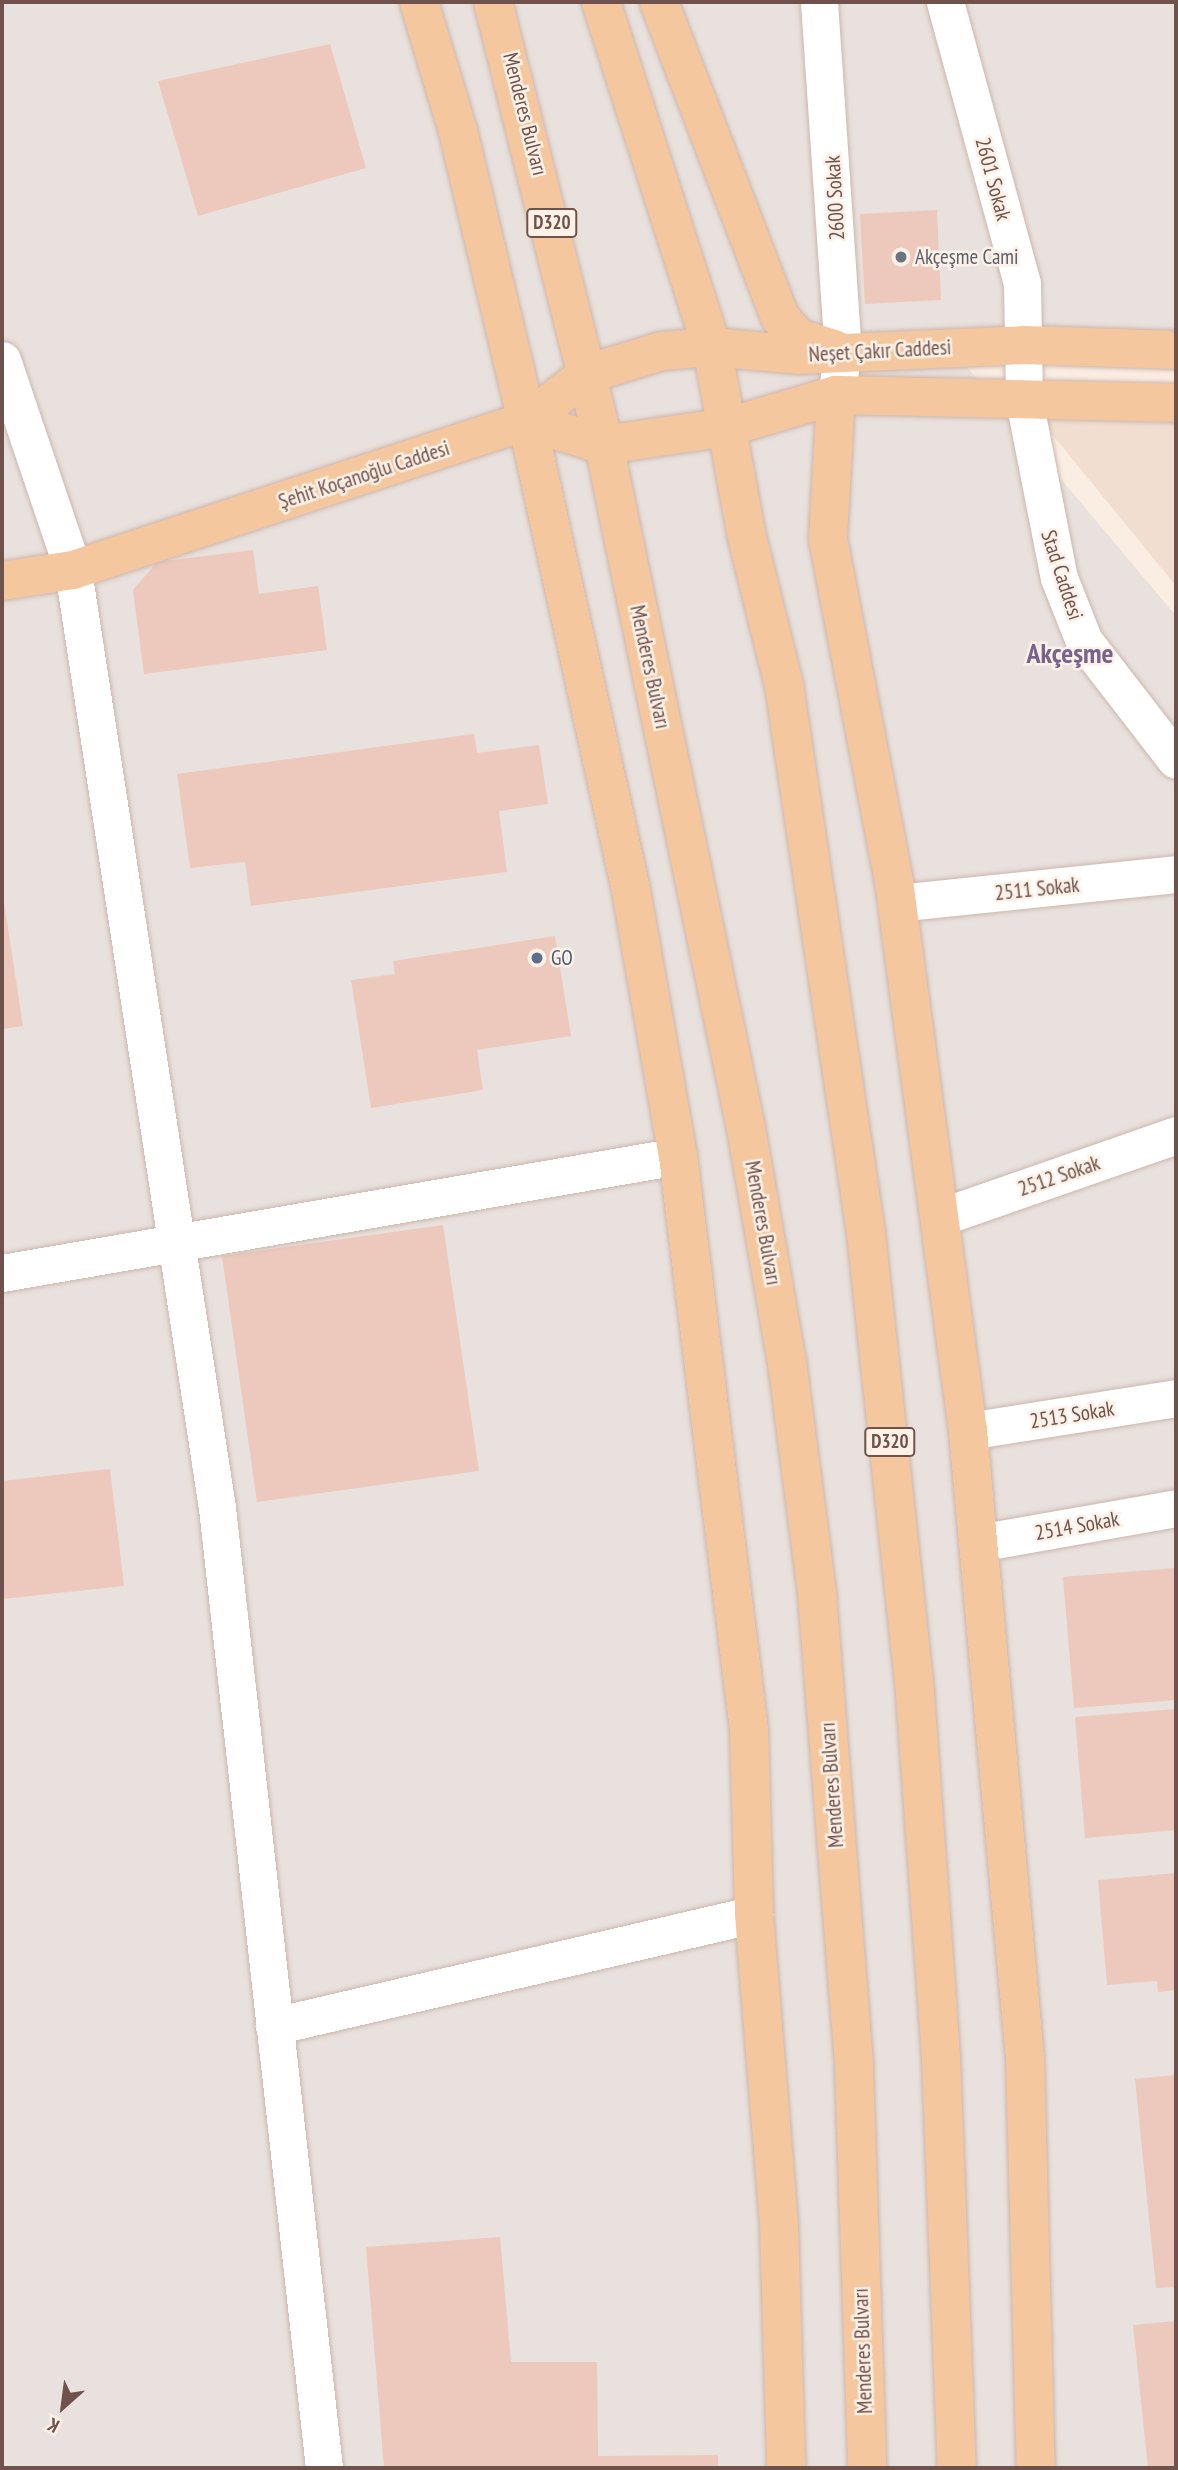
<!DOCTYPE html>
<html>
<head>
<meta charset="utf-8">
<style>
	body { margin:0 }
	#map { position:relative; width:1178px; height:2470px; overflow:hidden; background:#faede2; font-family:"PT Sans Narrow",sans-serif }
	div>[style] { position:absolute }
	.residential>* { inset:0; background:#f1ded1 }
	.industrial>* { inset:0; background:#e9e1dd }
	.building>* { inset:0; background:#edc8bc }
	.roads { filter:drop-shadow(0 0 2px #ccb6ad) drop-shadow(0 0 2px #ccb6ad) }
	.minor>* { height:37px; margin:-18.5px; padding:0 18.5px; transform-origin:18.5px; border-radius:18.5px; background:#fff }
	.major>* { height:38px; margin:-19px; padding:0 19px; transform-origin:19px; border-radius:19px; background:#f4c79f }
	.dots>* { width:19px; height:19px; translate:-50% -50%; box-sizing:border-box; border:4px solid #fdf1e7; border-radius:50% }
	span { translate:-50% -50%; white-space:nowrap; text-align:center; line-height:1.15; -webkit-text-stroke:5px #fdf1e7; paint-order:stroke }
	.shield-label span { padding:2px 5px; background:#fdf1e7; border:2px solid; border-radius:5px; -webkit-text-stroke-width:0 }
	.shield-label { font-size:19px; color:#6f524b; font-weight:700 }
	.street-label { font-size:21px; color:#6f524b }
	.worship-label { font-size:21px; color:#5b616d }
	.left { translate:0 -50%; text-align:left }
	.service-label { font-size:21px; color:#4e5e75 }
	.district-label { font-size:28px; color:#78638c; font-weight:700 }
	.frame { position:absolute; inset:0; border:4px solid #6f524b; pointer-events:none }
	.north { position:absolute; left:28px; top:2372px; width:70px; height:70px; -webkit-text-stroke:5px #fdf1e7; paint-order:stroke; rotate:208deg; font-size:19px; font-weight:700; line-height:28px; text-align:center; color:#6f524b }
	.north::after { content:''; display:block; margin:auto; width:24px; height:32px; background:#6f524b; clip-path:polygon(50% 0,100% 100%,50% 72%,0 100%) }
</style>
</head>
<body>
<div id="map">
	<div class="residential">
		<div style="clip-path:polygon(1024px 400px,1176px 409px,1176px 586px)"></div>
	</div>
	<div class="industrial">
		<div style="clip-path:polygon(2px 2px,1176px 2px,1176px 358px,951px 348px,1176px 616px,1176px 2468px,2px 2468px)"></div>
	</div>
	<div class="building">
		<div style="clip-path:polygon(330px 44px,366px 168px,198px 216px,158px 81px)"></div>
		<div style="clip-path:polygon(937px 210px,941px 300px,865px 304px,860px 214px)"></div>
		<div style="clip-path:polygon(253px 550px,259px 594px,318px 586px,327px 650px,144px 674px,133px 590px,157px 562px)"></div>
		<div style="clip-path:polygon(474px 734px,477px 753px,539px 745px,548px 804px,499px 811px,507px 872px,251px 906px,245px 862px,190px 868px,177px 774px)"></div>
		<div style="clip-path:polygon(2px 889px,23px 1026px,2px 1029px)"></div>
		<div style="clip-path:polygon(555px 936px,571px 1036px,477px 1050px,483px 1090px,371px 1108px,351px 980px,395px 974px,393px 961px)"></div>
		<div style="clip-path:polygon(443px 1225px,479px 1471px,257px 1502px,222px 1256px)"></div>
		<div style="clip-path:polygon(110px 1469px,124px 1586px,2px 1599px,2px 1481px)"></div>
		<div style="clip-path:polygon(1176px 1568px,1176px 1700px,1074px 1708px,1063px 1577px)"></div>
		<div style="clip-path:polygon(1176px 1709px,1176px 1830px,1085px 1838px,1075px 1717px)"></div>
		<div style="clip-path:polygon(1176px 1873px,1176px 1990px,1158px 1992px,1157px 1981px,1107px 1985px,1098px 1880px)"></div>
		<div style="clip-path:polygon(1176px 2075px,1176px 2287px,1156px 2288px,1135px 2079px)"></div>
		<div style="clip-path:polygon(500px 2237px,511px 2362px,597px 2362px,598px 2456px,718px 2455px,718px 2468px,384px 2468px,366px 2247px)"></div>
		<div style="clip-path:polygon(1176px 2321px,1176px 2468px,1148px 2468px,1133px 2325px)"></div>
	</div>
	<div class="roads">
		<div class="minor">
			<div style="left:819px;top:2px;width:351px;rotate:86.1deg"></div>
			<div style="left:843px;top:352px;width:44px;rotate:99.2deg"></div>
			<div style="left:945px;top:2px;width:291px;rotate:74.7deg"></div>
			<div style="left:1022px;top:283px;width:117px;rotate:89deg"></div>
			<div style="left:1024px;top:400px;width:181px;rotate:78.9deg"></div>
			<div style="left:1059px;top:578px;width:68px;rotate:68.4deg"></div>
			<div style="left:1084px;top:641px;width:150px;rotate:52.3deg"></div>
			<div style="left:2px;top:360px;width:222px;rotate:71.3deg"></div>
			<div style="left:73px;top:570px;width:949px;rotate:81.27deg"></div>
			<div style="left:217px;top:1508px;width:966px;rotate:83.64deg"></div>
			<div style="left:897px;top:903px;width:281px;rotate:-5.9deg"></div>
			<div style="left:941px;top:1217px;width:249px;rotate:-19.2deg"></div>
			<div style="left:2px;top:1273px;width:686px;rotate:-9.82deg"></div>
			<div style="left:968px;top:1431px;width:211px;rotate:-9deg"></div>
			<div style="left:978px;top:1543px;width:201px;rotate:-10deg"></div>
			<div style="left:274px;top:2026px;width:493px;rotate:-13.1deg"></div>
		</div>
		<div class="major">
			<div style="left:419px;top:2px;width:135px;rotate:73.2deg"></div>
			<div style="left:458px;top:131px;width:298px;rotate:76.6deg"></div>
			<div style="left:527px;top:421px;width:480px;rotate:77.5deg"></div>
			<div style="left:631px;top:890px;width:270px;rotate:80deg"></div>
			<div style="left:678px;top:1156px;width:578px;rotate:82.95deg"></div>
			<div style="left:749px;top:1730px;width:184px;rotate:88.4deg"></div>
			<div style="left:754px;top:1914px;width:312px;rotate:85.4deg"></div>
			<div style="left:779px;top:2225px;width:243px;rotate:88.3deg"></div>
			<div style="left:493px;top:2px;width:457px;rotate:75.9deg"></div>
			<div style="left:604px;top:445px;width:698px;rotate:78.26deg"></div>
			<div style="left:746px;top:1128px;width:238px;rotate:80.1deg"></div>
			<div style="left:787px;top:1362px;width:234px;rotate:82.6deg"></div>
			<div style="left:817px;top:1594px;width:474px;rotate:85.5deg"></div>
			<div style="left:854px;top:2067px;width:401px;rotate:88.1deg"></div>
			<div style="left:601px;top:2px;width:362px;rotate:72.2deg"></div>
			<div style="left:712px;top:347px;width:193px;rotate:79.6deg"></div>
			<div style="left:747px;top:537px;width:153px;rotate:76deg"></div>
			<div style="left:784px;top:685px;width:554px;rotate:81.49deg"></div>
			<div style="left:866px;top:1233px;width:463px;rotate:83.9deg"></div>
			<div style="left:915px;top:1693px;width:365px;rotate:85.9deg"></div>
			<div style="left:941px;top:2057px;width:411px;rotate:87.8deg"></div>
			<div style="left:659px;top:2px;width:337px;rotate:69deg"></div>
			<div style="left:780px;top:317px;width:28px;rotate:49deg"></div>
			<div style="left:798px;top:338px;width:38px;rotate:17deg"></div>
			<div style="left:836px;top:395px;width:144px;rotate:93.2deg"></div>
			<div style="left:828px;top:539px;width:348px;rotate:79.1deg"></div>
			<div style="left:894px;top:881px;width:555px;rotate:82.34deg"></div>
			<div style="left:968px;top:1431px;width:630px;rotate:84.81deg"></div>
			<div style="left:1025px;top:2058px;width:410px;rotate:88.5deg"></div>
			<div style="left:527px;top:421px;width:76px;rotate:-38.1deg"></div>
			<div style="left:587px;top:374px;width:78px;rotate:-17deg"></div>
			<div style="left:662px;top:351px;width:50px;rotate:-4.6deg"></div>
			<div style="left:712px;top:347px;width:86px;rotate:5.3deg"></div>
			<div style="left:798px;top:355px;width:226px;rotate:-2.5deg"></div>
			<div style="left:1024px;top:345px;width:152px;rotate:1.9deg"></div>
			<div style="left:2px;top:581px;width:72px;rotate:-8.8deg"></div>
			<div style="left:73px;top:570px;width:478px;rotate:-18.2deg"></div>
			<div style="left:527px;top:421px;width:81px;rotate:17.3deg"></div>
			<div style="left:604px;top:445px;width:125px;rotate:-8.3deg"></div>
			<div style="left:728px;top:427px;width:113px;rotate:-16.5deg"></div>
			<div style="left:836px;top:395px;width:340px;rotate:1.3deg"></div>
		</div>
	</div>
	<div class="dots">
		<div style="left:901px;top:257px;background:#6b7280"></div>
		<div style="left:537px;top:958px;background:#5c6f8a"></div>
	</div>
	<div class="shield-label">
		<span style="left:552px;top:223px">D320</span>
		<span style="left:890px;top:1442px">D320</span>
	</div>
	<div class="street-label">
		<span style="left:525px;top:114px;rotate:76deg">Menderes Bulvarı</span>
		<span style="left:993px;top:179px;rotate:75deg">2601 Sokak</span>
		<span style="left:835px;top:198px;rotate:-93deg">2600 Sokak</span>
		<span style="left:880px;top:351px;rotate:-3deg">Neşet Çakır Caddesi</span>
		<span style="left:364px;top:475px;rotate:-18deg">Şehit Koçanoğlu Caddesi</span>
		<span style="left:1062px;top:575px;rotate:72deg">Stad Caddesi</span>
		<span style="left:650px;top:667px;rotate:78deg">Menderes Bulvarı</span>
		<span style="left:1037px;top:889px;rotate:-6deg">2511 Sokak</span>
		<span style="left:1059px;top:1176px;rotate:-19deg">2512 Sokak</span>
		<span style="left:763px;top:1223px;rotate:80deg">Menderes Bulvarı</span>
		<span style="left:1072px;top:1415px;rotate:-9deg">2513 Sokak</span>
		<span style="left:1077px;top:1526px;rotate:-10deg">2514 Sokak</span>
		<span style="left:832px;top:1785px;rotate:-94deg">Menderes Bulvarı</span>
		<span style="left:863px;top:2351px;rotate:-92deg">Menderes Bulvarı</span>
	</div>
	<div class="worship-label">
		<span class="left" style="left:915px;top:257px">Akçeşme Cami</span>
	</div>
	<div class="service-label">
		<span class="left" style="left:551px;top:958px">GO</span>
	</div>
	<div class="district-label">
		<span style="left:1070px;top:653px">Akçeşme</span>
	</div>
	<div class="frame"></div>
	<div class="north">K</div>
</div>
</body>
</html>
